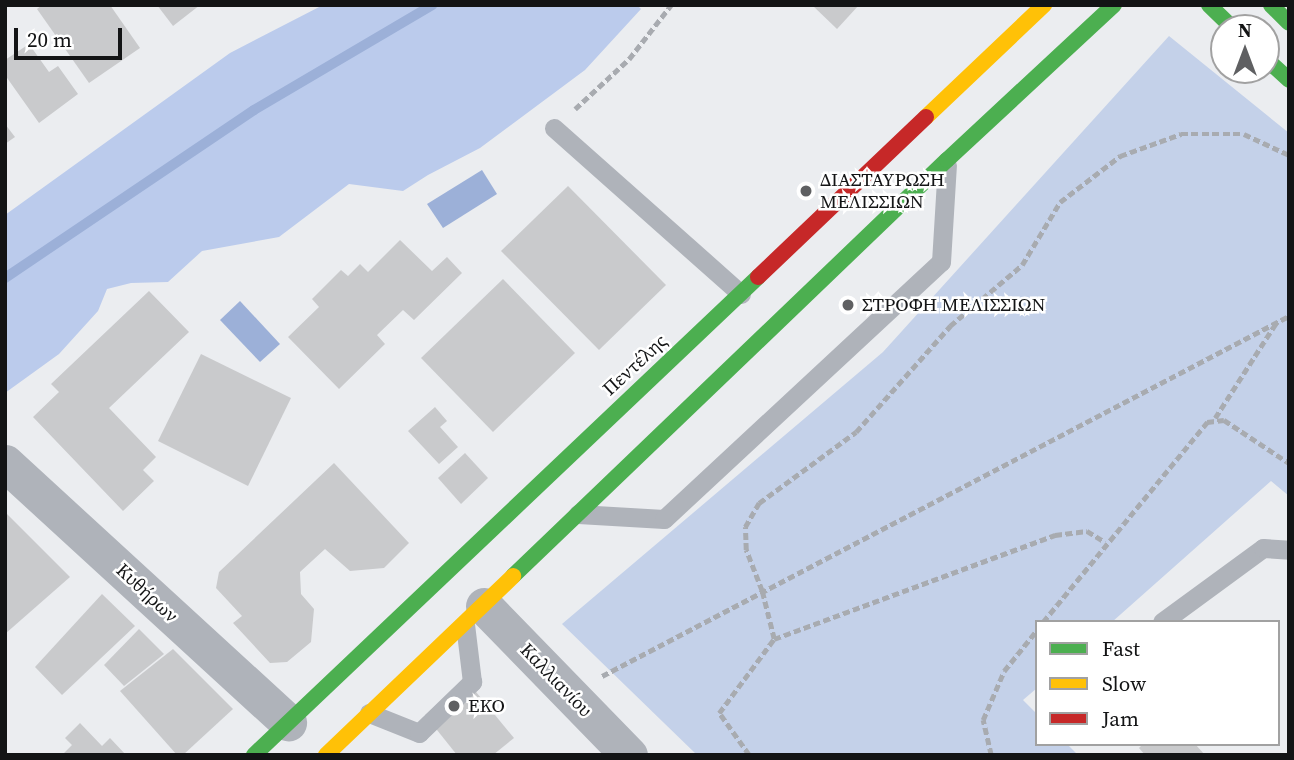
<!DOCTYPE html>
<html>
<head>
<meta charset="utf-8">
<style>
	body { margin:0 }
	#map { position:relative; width:1294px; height:760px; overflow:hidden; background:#ebedf0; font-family:"Source Serif 4",serif }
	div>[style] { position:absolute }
	.green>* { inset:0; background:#c4d1e9 }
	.forest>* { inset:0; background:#bbcbec }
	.water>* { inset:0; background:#9cb0d8 }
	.stream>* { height:10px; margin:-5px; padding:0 5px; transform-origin:5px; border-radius:5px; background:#9cb0d8 }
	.building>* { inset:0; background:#c9cacc }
	.path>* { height:4.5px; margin-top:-2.25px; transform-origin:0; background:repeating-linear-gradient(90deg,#a8abb0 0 7px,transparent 0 10.5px) }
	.lane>* { height:19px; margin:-9.5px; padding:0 9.5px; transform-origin:9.5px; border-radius:9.5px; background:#afb3ba }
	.street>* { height:37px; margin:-18.5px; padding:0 18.5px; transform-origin:18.5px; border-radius:18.5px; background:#afb3ba }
	.fast>* { height:16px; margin:-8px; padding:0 8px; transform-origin:8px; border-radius:8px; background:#4caf50 }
	.slow>* { height:16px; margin:-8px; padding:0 8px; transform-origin:8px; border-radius:8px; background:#ffc107 }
	.jam>* { height:16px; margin:-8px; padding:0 8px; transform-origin:8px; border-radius:8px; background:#c62828 }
	.dots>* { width:19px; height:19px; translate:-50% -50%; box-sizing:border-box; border:4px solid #fff; border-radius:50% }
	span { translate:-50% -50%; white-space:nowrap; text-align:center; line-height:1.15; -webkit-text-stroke:5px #fff; paint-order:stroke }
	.poi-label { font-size:19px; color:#131415 }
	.left { translate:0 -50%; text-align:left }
	.street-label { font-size:19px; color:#131415 }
	.frame { position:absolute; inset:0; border:7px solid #131415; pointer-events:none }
	.legend { position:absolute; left:1035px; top:620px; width:245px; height:126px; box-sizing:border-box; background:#fff; border:2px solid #a1a1a1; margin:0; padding:9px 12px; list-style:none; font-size:21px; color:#131415 }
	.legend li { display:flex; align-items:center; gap:14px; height:35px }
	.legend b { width:35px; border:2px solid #a1a1a1 }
	.north { position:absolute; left:1210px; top:14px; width:70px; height:70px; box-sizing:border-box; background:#fff; border:2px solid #a1a1a1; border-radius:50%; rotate:0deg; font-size:19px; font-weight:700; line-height:28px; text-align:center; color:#131415 }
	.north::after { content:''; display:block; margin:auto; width:24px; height:32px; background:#5f6062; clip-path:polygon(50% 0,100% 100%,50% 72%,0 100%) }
	.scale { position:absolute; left:14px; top:28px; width:108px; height:32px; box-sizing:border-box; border:4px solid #131415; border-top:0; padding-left:9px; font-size:21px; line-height:24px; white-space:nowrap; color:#131415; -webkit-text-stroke:5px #fff; paint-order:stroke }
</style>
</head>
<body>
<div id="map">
	<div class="green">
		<div style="clip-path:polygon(1169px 36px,1289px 133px,1289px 496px,1271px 481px,1112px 622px,1037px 622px,1037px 688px,1023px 700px,1037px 714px,1037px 744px,1067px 744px,1078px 755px,697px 755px,562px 624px,883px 352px)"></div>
	</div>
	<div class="forest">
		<div style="clip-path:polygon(323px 5px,637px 5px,641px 9px,585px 70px,480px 148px,428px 175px,403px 191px,349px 184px,279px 237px,202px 251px,168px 282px,131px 283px,107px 289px,98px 311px,59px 354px,5px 393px,5px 215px,230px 53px)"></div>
	</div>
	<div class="water">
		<div style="clip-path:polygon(482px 170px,497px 194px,443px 228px,427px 204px)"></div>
		<div style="clip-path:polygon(240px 301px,280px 344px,260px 362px,220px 320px)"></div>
	</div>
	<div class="stream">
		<div style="left:5px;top:278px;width:300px;rotate:-34deg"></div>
		<div style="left:254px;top:110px;width:207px;rotate:-30.5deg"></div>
	</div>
	<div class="building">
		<div style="clip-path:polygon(42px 5px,110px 5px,140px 48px,89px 83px,37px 9px)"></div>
		<div style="clip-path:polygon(157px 5px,200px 5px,173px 26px)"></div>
		<div style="clip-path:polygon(812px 5px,859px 5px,837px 29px)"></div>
		<div style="clip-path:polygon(29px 44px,49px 72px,58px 66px,78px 94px,39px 123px,5px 75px,5px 60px)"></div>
		<div style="clip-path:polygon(5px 124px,15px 137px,5px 144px)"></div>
		<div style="clip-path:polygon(568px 186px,666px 285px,599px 350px,501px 251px)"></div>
		<div style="clip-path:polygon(400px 240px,432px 271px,447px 257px,462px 273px,414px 320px,403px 310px,377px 335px,385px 344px,339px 389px,288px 337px,319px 307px,312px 299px,341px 270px,348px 276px,360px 264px,368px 272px)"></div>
		<div style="clip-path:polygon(503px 279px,575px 353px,493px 432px,421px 358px)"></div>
		<div style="clip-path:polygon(149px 291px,189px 332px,109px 408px,156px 457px,143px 470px,154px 481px,123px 511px,33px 417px,59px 392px,51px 384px)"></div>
		<div style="clip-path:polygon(201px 354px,291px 398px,248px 486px,158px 441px)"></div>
		<div style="clip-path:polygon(435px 407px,447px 421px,440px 427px,458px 447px,439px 464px,408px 431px)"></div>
		<div style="clip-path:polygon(465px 453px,488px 478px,461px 504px,438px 478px)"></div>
		<div style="clip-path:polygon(334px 463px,409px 543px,384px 568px,350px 571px,325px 549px,300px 572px,301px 594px,314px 609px,311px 642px,287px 662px,270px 663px,233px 623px,242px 616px,216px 588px,219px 572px)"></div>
		<div style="clip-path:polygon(5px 512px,70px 577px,5px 634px)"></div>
		<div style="clip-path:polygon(102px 594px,135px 626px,62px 695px,35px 667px)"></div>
		<div style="clip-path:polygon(139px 629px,164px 654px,124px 686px,104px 665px)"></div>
		<div style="clip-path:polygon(173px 649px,233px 709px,183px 755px,177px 755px,120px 691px)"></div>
		<div style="clip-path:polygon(467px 681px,514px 738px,493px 755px,457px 755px,425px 715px)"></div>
		<div style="clip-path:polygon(80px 723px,102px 746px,110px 738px,126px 755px,62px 755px,72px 745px,65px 738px)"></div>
		<div style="clip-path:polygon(1143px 744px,1195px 744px,1205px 755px,1145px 755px,1139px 748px)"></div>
	</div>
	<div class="path">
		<div style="left:575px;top:109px;width:74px;rotate:-42.8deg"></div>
		<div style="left:629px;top:59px;width:68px;rotate:-52.1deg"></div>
		<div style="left:1215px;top:418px;width:113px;rotate:-57.3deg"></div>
		<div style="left:1043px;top:622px;width:259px;rotate:-50.6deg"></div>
		<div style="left:1207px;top:422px;width:17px;rotate:-7deg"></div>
		<div style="left:1224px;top:420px;width:78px;rotate:33.5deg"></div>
		<div style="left:774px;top:639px;width:300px;rotate:-20.3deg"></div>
		<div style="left:1055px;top:535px;width:32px;rotate:-7deg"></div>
		<div style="left:1087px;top:531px;width:21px;rotate:31deg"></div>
		<div style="left:602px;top:676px;width:776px;rotate:-27.66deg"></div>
		<div style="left:749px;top:755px;width:52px;rotate:-125.5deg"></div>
		<div style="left:719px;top:713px;width:92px;rotate:-53.4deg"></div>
		<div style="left:774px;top:639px;width:49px;rotate:-104deg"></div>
		<div style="left:762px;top:591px;width:44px;rotate:-111.3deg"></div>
		<div style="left:746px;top:550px;width:23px;rotate:-92deg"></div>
		<div style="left:745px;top:527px;width:28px;rotate:-60deg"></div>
		<div style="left:759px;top:503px;width:120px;rotate:-36.2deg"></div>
		<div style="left:856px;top:432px;width:142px;rotate:-48.4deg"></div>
		<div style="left:950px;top:326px;width:94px;rotate:-40.3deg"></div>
		<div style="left:1022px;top:265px;width:74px;rotate:-58.9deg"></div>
		<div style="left:1060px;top:202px;width:76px;rotate:-37.5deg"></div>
		<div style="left:1120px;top:156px;width:65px;rotate:-19.8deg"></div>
		<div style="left:1181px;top:134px;width:63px"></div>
		<div style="left:1244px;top:134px;width:50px;rotate:25deg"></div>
		<div style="left:991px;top:755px;width:36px;rotate:-103deg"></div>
		<div style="left:983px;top:720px;width:53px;rotate:-66.8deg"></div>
		<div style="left:1004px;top:671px;width:53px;rotate:-51.2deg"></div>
	</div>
	<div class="lane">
		<div style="left:554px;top:128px;width:250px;rotate:41.6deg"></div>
		<div style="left:578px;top:514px;width:86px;rotate:3.3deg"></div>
		<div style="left:664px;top:519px;width:378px;rotate:-42.9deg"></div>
		<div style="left:941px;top:262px;width:97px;rotate:-86.5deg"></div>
		<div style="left:1162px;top:622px;width:125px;rotate:-36.2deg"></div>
		<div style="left:1263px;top:548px;width:26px;rotate:4deg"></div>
		<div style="left:369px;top:713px;width:54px;rotate:21.8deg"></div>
		<div style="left:419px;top:733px;width:74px;rotate:-43.9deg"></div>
		<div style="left:472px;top:682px;width:58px;rotate:-96.9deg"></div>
	</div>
	<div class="street">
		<div style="left:5px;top:463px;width:384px;rotate:42.5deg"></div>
		<div style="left:484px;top:606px;width:208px;rotate:45.8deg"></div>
	</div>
	<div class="fast">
		<div style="left:1209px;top:5px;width:33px;rotate:44deg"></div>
		<div style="left:1271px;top:5px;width:25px;rotate:45deg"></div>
		<div style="left:1266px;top:59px;width:31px;rotate:42deg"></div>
		<div style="left:513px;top:576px;width:601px;rotate:-43.79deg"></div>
		<div style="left:947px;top:160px;width:228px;rotate:-42.9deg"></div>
		<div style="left:254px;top:755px;width:695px;rotate:-43.48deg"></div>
	</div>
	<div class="slow">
		<div style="left:926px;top:117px;width:163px;rotate:-43.5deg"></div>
		<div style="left:326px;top:755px;width:259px;rotate:-43.7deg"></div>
	</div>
	<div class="jam">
		<div style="left:758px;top:277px;width:232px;rotate:-43.6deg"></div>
	</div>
	<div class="dots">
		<div style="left:806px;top:191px;background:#5f6062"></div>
		<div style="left:848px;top:305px;background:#5f6062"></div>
		<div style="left:454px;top:706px;background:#5f6062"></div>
	</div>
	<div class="poi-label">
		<span class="left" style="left:820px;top:191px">ΔΙΑΣΤΑΥΡΩΣΗ<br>ΜΕΛΙΣΣΙΩΝ</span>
		<span class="left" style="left:862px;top:305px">ΣΤΡΟΦΗ ΜΕΛΙΣΣΙΩΝ</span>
		<span class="left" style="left:468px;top:706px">EKO</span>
	</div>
	<div class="street-label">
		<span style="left:635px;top:365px;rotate:-43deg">Πεντέλης</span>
		<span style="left:147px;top:593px;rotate:43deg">Κυθήρων</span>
		<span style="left:556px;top:680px;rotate:46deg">Καλλιανίου</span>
	</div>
	<div class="frame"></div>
	<ul class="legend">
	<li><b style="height:9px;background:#4caf50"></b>Fast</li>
	<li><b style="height:9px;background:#ffc107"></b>Slow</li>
	<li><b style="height:9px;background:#c62828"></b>Jam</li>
	</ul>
	<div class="north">N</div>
	<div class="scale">20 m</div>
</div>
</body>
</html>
